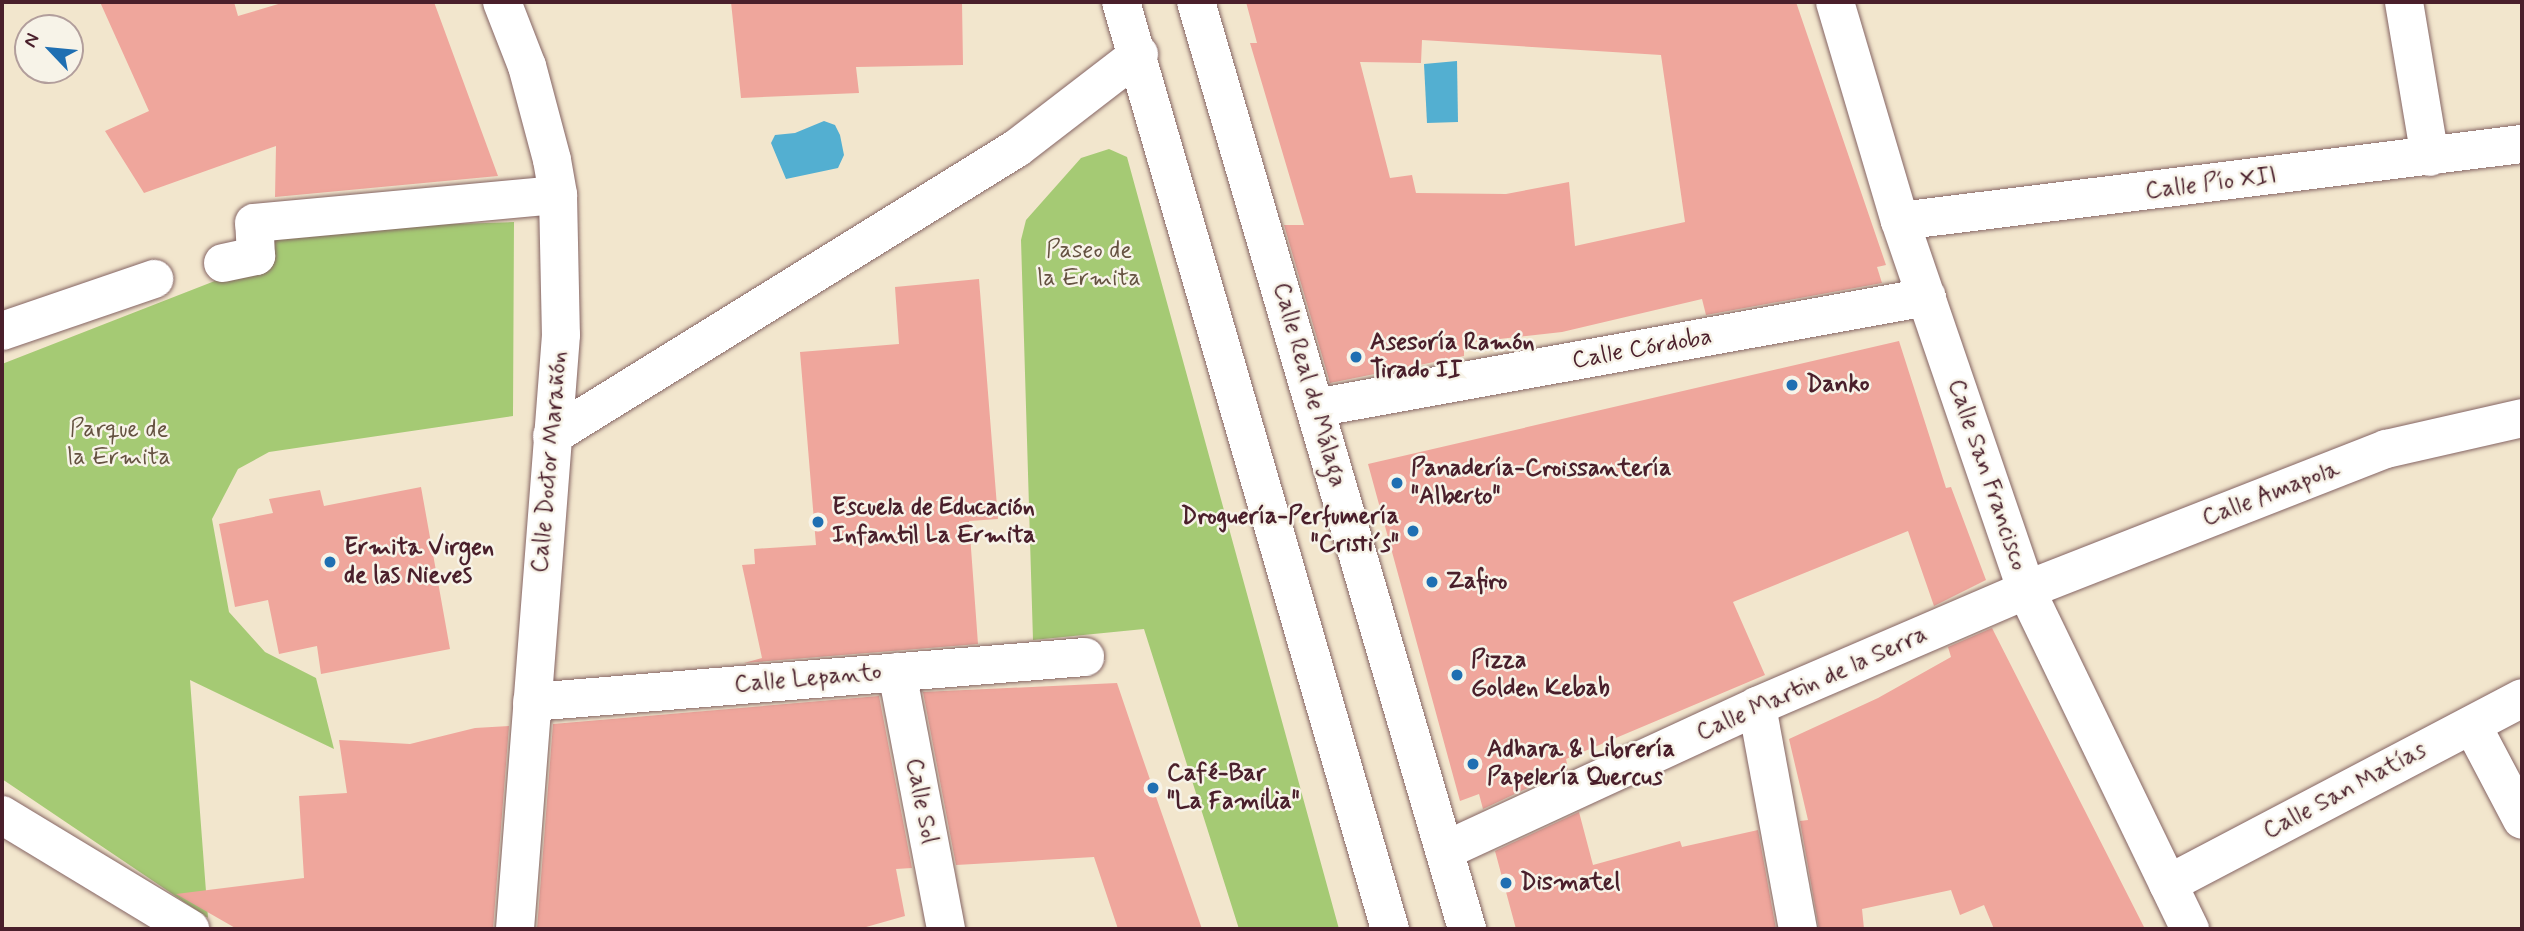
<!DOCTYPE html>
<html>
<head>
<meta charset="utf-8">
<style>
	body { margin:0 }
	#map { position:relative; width:2524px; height:931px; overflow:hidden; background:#f2e6cd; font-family:Mynerve,sans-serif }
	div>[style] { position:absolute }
	.green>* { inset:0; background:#a5ca74 }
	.water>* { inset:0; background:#53afd1 }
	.building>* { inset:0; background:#efa69c }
	.roads { filter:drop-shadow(0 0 2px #856564) drop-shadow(0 0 2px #856564) }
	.street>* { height:38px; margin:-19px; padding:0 19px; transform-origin:19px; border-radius:19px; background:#fff }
	.secondary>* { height:38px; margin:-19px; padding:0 19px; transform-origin:19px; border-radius:19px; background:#fff }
	.dots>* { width:19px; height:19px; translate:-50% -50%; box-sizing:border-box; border:4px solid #f7f3e8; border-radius:50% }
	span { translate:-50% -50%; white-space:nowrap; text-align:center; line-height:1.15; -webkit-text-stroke:5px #f7f3e8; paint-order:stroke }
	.street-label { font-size:24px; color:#4a1f2b }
	.park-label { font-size:24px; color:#655241 }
	.poi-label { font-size:24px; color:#4a1f2b; font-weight:700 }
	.left { translate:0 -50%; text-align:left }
	.right { translate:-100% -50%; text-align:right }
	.frame { position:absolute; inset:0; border:4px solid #4a1f2b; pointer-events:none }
	.north { position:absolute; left:14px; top:14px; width:70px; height:70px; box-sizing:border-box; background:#f7f3e8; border:2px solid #b29e9c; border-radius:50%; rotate:296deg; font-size:19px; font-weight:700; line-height:28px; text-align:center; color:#4a1f2b }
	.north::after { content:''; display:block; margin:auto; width:24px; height:32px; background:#1f6fb2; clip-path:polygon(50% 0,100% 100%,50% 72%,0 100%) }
</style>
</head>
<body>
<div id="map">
	<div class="green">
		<div style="clip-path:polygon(1109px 149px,1127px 157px,1339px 929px,1239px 929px,1144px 629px,1033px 640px,1021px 240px,1026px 220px,1081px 158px)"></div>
		<div style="clip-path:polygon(514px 222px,513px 416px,269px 452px,238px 469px,212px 519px,229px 612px,265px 652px,316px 678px,334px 749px,190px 680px,208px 918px,2px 779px,2px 364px,243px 270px,264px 230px)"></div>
	</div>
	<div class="water">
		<div style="clip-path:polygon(1457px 61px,1458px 122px,1427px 123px,1424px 64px)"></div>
		<div style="clip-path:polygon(824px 121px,835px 125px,840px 135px,844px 155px,838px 168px,786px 179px,771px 143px,775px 135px,795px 133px)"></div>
	</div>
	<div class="building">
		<div style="clip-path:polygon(100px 2px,234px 2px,238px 16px,285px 2px,434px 2px,498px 176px,275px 197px,276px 146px,144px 193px,105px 131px,149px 111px)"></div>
		<div style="clip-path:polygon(731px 2px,962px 2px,963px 65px,856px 67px,859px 93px,741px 98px)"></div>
		<div style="clip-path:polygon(evenodd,1246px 2px,1796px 2px,1886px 265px,1877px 267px,1882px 283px,1706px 315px,1702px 299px,1562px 332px,1464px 343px,1464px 356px,1330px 383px,1284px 225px,1304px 225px,1250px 43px,1257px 43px,1246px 2px,1422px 40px,1661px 55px,1685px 222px,1575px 246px,1569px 182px,1506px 194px,1416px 193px,1412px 175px,1390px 178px,1360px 62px,1421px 63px,1422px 40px)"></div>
		<div style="clip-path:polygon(979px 279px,998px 519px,969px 521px,978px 644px,744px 663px,762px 658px,742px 565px,755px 564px,754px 549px,816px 545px,800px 352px,899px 344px,895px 287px)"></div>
		<div style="clip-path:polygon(1899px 341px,1946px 488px,1951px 487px,1986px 580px,1934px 606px,1908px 531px,1733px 602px,1765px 675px,1566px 759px,1568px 769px,1483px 809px,1479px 794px,1460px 801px,1368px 464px)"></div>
		<div style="clip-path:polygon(421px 487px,450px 649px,321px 674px,317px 646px,279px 654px,268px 600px,235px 607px,219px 524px,273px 513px,269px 499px,320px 490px,324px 506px)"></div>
		<div style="clip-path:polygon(1992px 628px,2145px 929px,1994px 929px,1984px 905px,1960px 915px,1951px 890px,1862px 909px,1864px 929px,1819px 929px,1800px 821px,1808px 820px,1789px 739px,1878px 698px,1951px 657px,1948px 647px)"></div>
		<div style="clip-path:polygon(1117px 683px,1138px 745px,1202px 929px,1118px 929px,1094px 857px,956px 865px,923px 692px)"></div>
		<div style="clip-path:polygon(879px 696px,912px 868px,896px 869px,905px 916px,859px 929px,537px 929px,553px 724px)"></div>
		<div style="clip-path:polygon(509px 726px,493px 929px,237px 929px,176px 894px,304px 878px,299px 796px,347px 793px,339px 740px,410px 744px,475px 728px)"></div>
		<div style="clip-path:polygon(1579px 812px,1593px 865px,1680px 841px,1682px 847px,1758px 830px,1776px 929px,1516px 929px,1495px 851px)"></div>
	</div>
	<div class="roads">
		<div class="street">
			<div style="left:502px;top:2px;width:69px;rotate:68.7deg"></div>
			<div style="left:527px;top:66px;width:97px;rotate:75.1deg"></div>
			<div style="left:552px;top:160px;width:36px;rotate:80deg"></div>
			<div style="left:558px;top:195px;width:140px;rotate:88.8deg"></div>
			<div style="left:561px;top:335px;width:596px;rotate:94.43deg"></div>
			<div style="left:1196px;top:2px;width:966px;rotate:73.7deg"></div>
			<div style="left:2404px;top:2px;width:157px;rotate:80.5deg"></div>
			<div style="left:1900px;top:221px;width:627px;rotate:-7.06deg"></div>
			<div style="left:223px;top:263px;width:34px;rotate:-12deg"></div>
			<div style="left:256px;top:256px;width:33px;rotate:-93deg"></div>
			<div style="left:254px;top:223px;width:305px;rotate:-5.3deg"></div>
			<div style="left:2px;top:331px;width:161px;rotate:-18.9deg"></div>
			<div style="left:1315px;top:408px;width:622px;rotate:-10.28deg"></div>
			<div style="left:552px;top:436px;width:547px;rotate:-31.77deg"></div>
			<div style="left:1017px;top:148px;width:154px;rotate:-37.6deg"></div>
			<div style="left:897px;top:672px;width:262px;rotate:79.2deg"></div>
			<div style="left:532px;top:702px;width:555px;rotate:-4.65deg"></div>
			<div style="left:1757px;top:706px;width:227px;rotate:79.6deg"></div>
			<div style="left:2472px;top:725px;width:107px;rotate:62.2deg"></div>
			<div style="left:2px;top:815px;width:220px;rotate:31.2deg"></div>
			<div style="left:1446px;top:850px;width:343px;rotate:-24.8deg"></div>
			<div style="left:1757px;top:706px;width:293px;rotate:-23.3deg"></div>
			<div style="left:2026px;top:590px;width:387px;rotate:-21.4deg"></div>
			<div style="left:2386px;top:449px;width:139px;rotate:-12.8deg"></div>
			<div style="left:2168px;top:884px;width:400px;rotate:-27.7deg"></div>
		</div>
		<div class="secondary">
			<div style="left:1121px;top:2px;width:965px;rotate:73.82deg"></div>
			<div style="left:1835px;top:2px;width:228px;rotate:73.5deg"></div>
			<div style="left:1900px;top:221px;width:390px;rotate:71.1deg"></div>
			<div style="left:2026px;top:590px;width:377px;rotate:64.2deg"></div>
		</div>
	</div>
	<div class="dots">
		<div style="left:1356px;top:357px;background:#1f6fb2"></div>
		<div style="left:1792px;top:385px;background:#1f6fb2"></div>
		<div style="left:1397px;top:483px;background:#1f6fb2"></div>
		<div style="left:818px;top:522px;background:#1f6fb2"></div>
		<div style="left:1413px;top:531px;background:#1f6fb2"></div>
		<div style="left:330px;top:562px;background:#1f6fb2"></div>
		<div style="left:1432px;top:582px;background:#1f6fb2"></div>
		<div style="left:1457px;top:675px;background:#1f6fb2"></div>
		<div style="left:1473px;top:764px;background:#1f6fb2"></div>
		<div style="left:1153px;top:788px;background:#1f6fb2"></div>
		<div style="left:1506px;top:883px;background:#1f6fb2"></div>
	</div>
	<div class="street-label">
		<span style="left:2211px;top:184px;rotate:-7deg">Calle Pío XII</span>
		<span style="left:1642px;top:349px;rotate:-10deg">Calle Córdoba</span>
		<span style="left:1309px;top:385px;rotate:74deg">Calle Real de Málaga</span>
		<span style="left:550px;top:462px;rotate:-85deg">Calle Doctor Marañón</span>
		<span style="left:1987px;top:475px;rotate:71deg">Calle San Francisco</span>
		<span style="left:2271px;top:494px;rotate:-21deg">Calle Amapola</span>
		<span style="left:808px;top:679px;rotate:-5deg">Calle Lepanto</span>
		<span style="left:1812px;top:684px;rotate:-24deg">Calle Martin de la Serra</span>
		<span style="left:2345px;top:791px;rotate:-28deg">Calle San Matías</span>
		<span style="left:921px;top:801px;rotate:79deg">Calle Sol</span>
	</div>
	<div class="park-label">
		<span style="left:1089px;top:265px">Paseo de<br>la Ermita</span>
		<span style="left:119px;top:444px">Parque de<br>la Ermita</span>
	</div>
	<div class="poi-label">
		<span class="left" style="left:1370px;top:357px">Asesoría Ramón<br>Tirado II</span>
		<span class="left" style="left:1806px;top:385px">Danko</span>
		<span class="left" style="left:1411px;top:483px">Panadería-Croissantería<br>"Alberto"</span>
		<span class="left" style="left:832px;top:522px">Escuela de Educación<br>Infantil La Ermita</span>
		<span class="right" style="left:1399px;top:531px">Droguería-Perfumería<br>"Cristi´s"</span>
		<span class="left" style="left:344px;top:562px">Ermita Virgen<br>de las Nieves</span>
		<span class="left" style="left:1446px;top:582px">Zafiro</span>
		<span class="left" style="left:1471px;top:675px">Pizza<br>Golden Kebab</span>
		<span class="left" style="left:1487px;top:764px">Adhara &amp; Librería<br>Papelería Quercus</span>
		<span class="left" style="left:1167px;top:788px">Café-Bar<br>"La Familia"</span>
		<span class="left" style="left:1520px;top:883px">Dismatel</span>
	</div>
	<div class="frame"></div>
	<div class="north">N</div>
</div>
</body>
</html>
